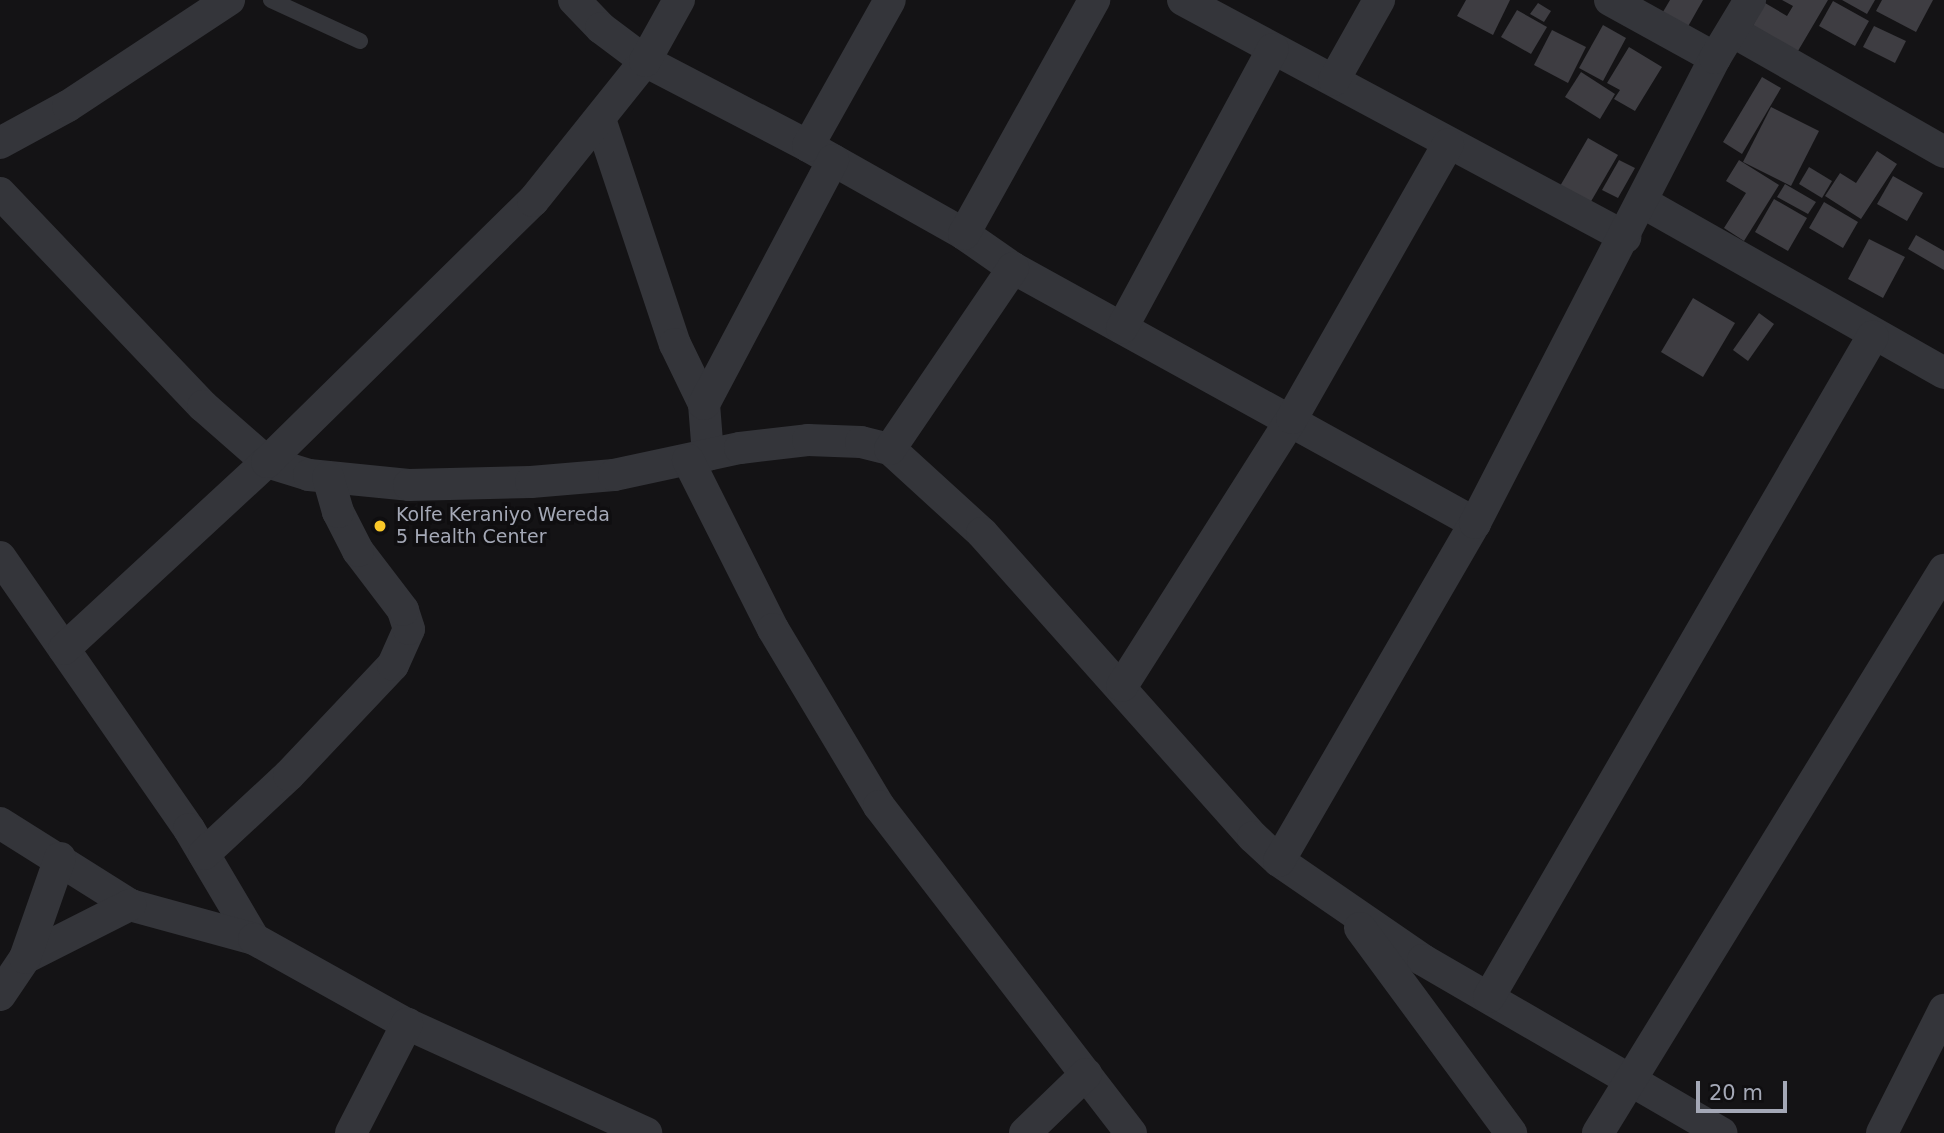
<!DOCTYPE html>
<html>
<head>
<meta charset="utf-8">
<style>
	body { margin:0 }
	#map { position:relative; width:1944px; height:1133px; overflow:hidden; background:#141315; font-family:"DejaVu Sans",sans-serif }
	div>[style] { position:absolute }
	.building>* { inset:0; background:#3e3d42 }
	.service>* { height:16px; margin:-8px; padding:0 8px; transform-origin:8px; border-radius:8px; background:#34353a }
	.minor>* { height:32px; margin:-16px; padding:0 16px; transform-origin:16px; border-radius:16px; background:#34353a }
	.dots>* { width:19px; height:19px; translate:-50% -50%; box-sizing:border-box; border:4px solid #0f0e10; border-radius:50% }
	span { translate:-50% -50%; white-space:nowrap; text-align:center; line-height:1.15; -webkit-text-stroke:7px #0f0e10; paint-order:stroke }
	.poi-label { font-size:19px; color:#a4a8b6 }
	.left { translate:0 -50%; text-align:left }
	.scale { position:absolute; left:1696px; top:1081px; width:91px; height:32px; box-sizing:border-box; border:4px solid #a4a8b6; border-top:0; padding-left:9px; font-size:21px; line-height:24px; white-space:nowrap; color:#a4a8b6; -webkit-text-stroke:5px #0f0e10; paint-order:stroke }
</style>
</head>
<body>
<div id="map">
	<div class="building">
		<div style="clip-path:polygon(1466px 0,1510px 0,1493px 35px,1457px 16px)"></div>
		<div style="clip-path:polygon(1670px 0,1703px 0,1686px 30px,1660px 17px)"></div>
		<div style="clip-path:polygon(1782px 0,1828px 0,1795px 56px,1750px 31px,1765px 3px,1787px 16px,1793px 6px)"></div>
		<div style="clip-path:polygon(1842px 0,1875px 0,1867px 14px)"></div>
		<div style="clip-path:polygon(1882px 0,1933px 0,1916px 32px,1876px 11px)"></div>
		<div style="clip-path:polygon(1833px 1px,1869px 21px,1855px 46px,1819px 26px)"></div>
		<div style="clip-path:polygon(1538px 3px,1551px 11px,1544px 22px,1530px 14px)"></div>
		<div style="clip-path:polygon(1517px 10px,1547px 27px,1531px 54px,1501px 37px)"></div>
		<div style="clip-path:polygon(1603px 25px,1626px 38px,1603px 81px,1579px 68px)"></div>
		<div style="clip-path:polygon(1874px 26px,1906px 41px,1895px 63px,1863px 47px)"></div>
		<div style="clip-path:polygon(1552px 30px,1586px 47px,1568px 83px,1534px 65px)"></div>
		<div style="clip-path:polygon(1629px 47px,1662px 67px,1635px 111px,1614px 99px,1620px 90px,1607px 83px)"></div>
		<div style="clip-path:polygon(1581px 72px,1615px 94px,1600px 119px,1565px 97px)"></div>
		<div style="clip-path:polygon(1762px 77px,1781px 88px,1742px 154px,1723px 142px)"></div>
		<div style="clip-path:polygon(1771px 107px,1819px 131px,1791px 186px,1743px 162px)"></div>
		<div style="clip-path:polygon(1588px 138px,1618px 155px,1586px 210px,1556px 193px)"></div>
		<div style="clip-path:polygon(1877px 151px,1897px 164px,1861px 219px,1825px 196px,1840px 173px,1856px 183px)"></div>
		<div style="clip-path:polygon(1619px 160px,1635px 168px,1618px 198px,1602px 190px)"></div>
		<div style="clip-path:polygon(1739px 160px,1779px 185px,1744px 241px,1724px 228px,1746px 193px,1726px 181px)"></div>
		<div style="clip-path:polygon(1809px 167px,1832px 181px,1822px 198px,1799px 184px)"></div>
		<div style="clip-path:polygon(1893px 176px,1923px 193px,1907px 221px,1877px 204px)"></div>
		<div style="clip-path:polygon(1785px 184px,1816px 202px,1808px 214px,1777px 197px)"></div>
		<div style="clip-path:polygon(1774px 199px,1807px 218px,1788px 251px,1755px 232px)"></div>
		<div style="clip-path:polygon(1824px 202px,1858px 222px,1843px 248px,1809px 228px)"></div>
		<div style="clip-path:polygon(1916px 235px,1944px 251px,1944px 270px,1908px 249px)"></div>
		<div style="clip-path:polygon(1869px 239px,1905px 257px,1883px 298px,1848px 279px)"></div>
		<div style="clip-path:polygon(1693px 298px,1735px 323px,1703px 377px,1661px 352px)"></div>
		<div style="clip-path:polygon(1759px 313px,1774px 324px,1748px 361px,1733px 350px)"></div>
	</div>
	<div class="service">
		<div style="left:271px;top:0;width:98px;rotate:24.7deg"></div>
	</div>
	<div class="minor">
		<div style="left:574px;top:0;width:39px;rotate:46deg"></div>
		<div style="left:601px;top:28px;width:55px;rotate:36.9deg"></div>
		<div style="left:645px;top:61px;width:184px;rotate:27.5deg"></div>
		<div style="left:808px;top:146px;width:179px;rotate:29.4deg"></div>
		<div style="left:964px;top:234px;width:60px;rotate:34.8deg"></div>
		<div style="left:1013px;top:268px;width:528px;rotate:28.9deg"></div>
		<div style="left:1183px;top:0;width:502px;rotate:28.2deg"></div>
		<div style="left:1610px;top:0;width:120px;rotate:28.9deg"></div>
		<div style="left:1732px;top:31px;width:244px;rotate:29.7deg"></div>
		<div style="left:1334px;top:80px;width:92px;rotate:-60.6deg"></div>
		<div style="left:600px;top:119px;width:237px;rotate:71.6deg"></div>
		<div style="left:675px;top:344px;width:67px;rotate:64.2deg"></div>
		<div style="left:704px;top:404px;width:51px;rotate:85.5deg"></div>
		<div style="left:0;top:143px;width:77px;rotate:-28.6deg"></div>
		<div style="left:68px;top:106px;width:193px;rotate:-33.4deg"></div>
		<div style="left:808px;top:146px;width:167px;rotate:-60.7deg"></div>
		<div style="left:0;top:193px;width:294px;rotate:46.4deg"></div>
		<div style="left:203px;top:406px;width:85px;rotate:41.2deg"></div>
		<div style="left:267px;top:462px;width:44px;rotate:17.2deg"></div>
		<div style="left:309px;top:475px;width:100px;rotate:5.7deg"></div>
		<div style="left:409px;top:485px;width:122px;rotate:-1.4deg"></div>
		<div style="left:531px;top:482px;width:83px;rotate:-4.8deg"></div>
		<div style="left:614px;top:475px;width:129px;rotate:-12.1deg"></div>
		<div style="left:740px;top:448px;width:68px;rotate:-6.7deg"></div>
		<div style="left:808px;top:440px;width:53px;rotate:2.2deg"></div>
		<div style="left:861px;top:442px;width:30px;rotate:14deg"></div>
		<div style="left:890px;top:449px;width:125px;rotate:42.4deg"></div>
		<div style="left:982px;top:533px;width:407px;rotate:48.3deg"></div>
		<div style="left:1253px;top:837px;width:35px;rotate:43deg"></div>
		<div style="left:1279px;top:861px;width:175px;rotate:34.5deg"></div>
		<div style="left:1423px;top:960px;width:345px;rotate:30.1deg"></div>
		<div style="left:1642px;top:202px;width:347px;rotate:29.5deg"></div>
		<div style="left:964px;top:234px;width:268px;rotate:-60.9deg"></div>
		<div style="left:1122px;top:328px;width:317px;rotate:-61.6deg"></div>
		<div style="left:704px;top:404px;width:276px;rotate:-62.1deg"></div>
		<div style="left:890px;top:449px;width:219px;rotate:-55.8deg"></div>
		<div style="left:688px;top:460px;width:189px;rotate:63.3deg"></div>
		<div style="left:773px;top:629px;width:206px;rotate:59.1deg"></div>
		<div style="left:879px;top:806px;width:413px;rotate:52.4deg"></div>
		<div style="left:0;top:557px;width:331px;rotate:55.2deg"></div>
		<div style="left:189px;top:829px;width:128px;rotate:59.4deg"></div>
		<div style="left:64px;top:649px;width:276px;rotate:-42.7deg"></div>
		<div style="left:267px;top:462px;width:373px;rotate:-44.5deg"></div>
		<div style="left:533px;top:201px;width:179px;rotate:-51.3deg"></div>
		<div style="left:645px;top:61px;width:70px;rotate:-60.9deg"></div>
		<div style="left:1122px;top:686px;width:317px;rotate:-57.6deg"></div>
		<div style="left:1292px;top:418px;width:315px;rotate:-60.3deg"></div>
		<div style="left:0;top:823px;width:154px;rotate:32.2deg"></div>
		<div style="left:130px;top:905px;width:129px;rotate:15.3deg"></div>
		<div style="left:254px;top:939px;width:175px;rotate:29.1deg"></div>
		<div style="left:407px;top:1024px;width:263px;rotate:24.5deg"></div>
		<div style="left:204px;top:854px;width:116px;rotate:-42.9deg"></div>
		<div style="left:289px;top:775px;width:151px;rotate:-46.6deg"></div>
		<div style="left:393px;top:665px;width:39px;rotate:-66deg"></div>
		<div style="left:409px;top:629px;width:20px;rotate:-108deg"></div>
		<div style="left:403px;top:610px;width:74px;rotate:-127.3deg"></div>
		<div style="left:358px;top:551px;width:44px;rotate:-117.1deg"></div>
		<div style="left:338px;top:512px;width:36px;rotate:-106deg"></div>
		<div style="left:1279px;top:861px;width:391px;rotate:-59.9deg"></div>
		<div style="left:1475px;top:523px;width:523px;rotate:-62.7deg"></div>
		<div style="left:1715px;top:58px;width:68px;rotate:-58.9deg"></div>
		<div style="left:1360px;top:928px;width:255px;rotate:53.6deg"></div>
		<div style="left:25px;top:958px;width:118px;rotate:-26.8deg"></div>
		<div style="left:0;top:995px;width:45px;rotate:-56deg"></div>
		<div style="left:25px;top:958px;width:106px;rotate:-70.7deg"></div>
		<div style="left:1489px;top:997px;width:764px;rotate:-59.85deg"></div>
		<div style="left:351px;top:1133px;width:123px;rotate:-62.8deg"></div>
		<div style="left:1025px;top:1133px;width:85px;rotate:-44deg"></div>
		<div style="left:1598px;top:1133px;width:661px;rotate:-58.43deg"></div>
		<div style="left:1882px;top:1133px;width:138px;rotate:-63.2deg"></div>
	</div>
	<div class="dots">
		<div style="left:380px;top:526px;background:#f9c728"></div>
	</div>
	<div class="poi-label">
		<span class="left" style="left:396px;top:526px">Kolfe Keraniyo Wereda<br>5 Health Center</span>
	</div>
	<div class="scale">20 m</div>
</div>
</body>
</html>
